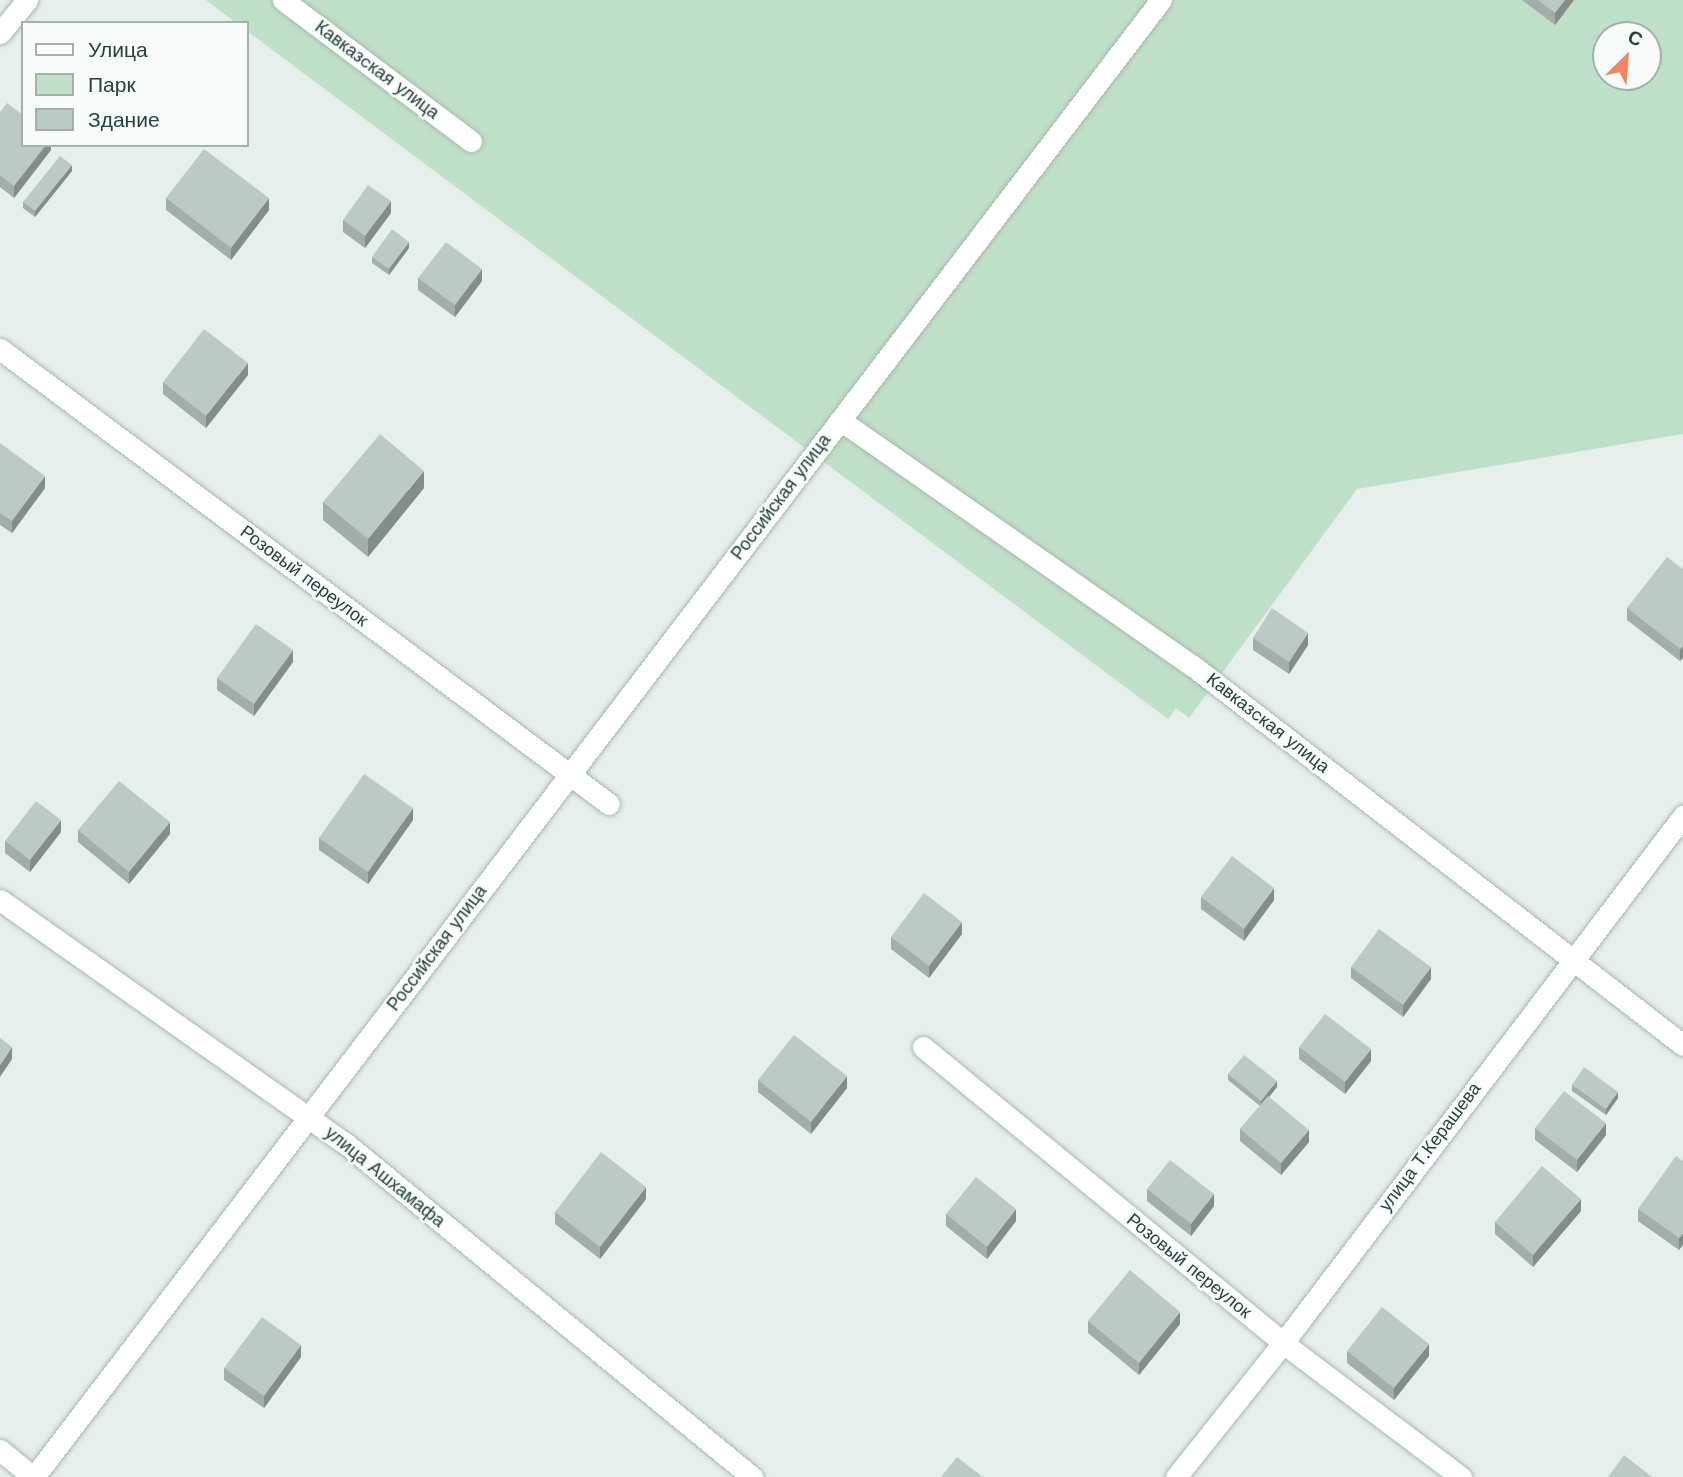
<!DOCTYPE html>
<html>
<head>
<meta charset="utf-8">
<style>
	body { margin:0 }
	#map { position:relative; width:1683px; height:1477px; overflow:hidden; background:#e6efeb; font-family:"Work Sans",sans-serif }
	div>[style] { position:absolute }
	.green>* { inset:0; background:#bfe0c8 }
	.roads { filter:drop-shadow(0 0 2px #a8b8b2) drop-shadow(0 0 2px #a8b8b2) }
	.minor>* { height:21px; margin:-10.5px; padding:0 10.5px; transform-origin:10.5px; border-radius:10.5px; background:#fff }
	.wall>* { inset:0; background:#a1aea9 }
	.shaded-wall>* { inset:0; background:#838d89 }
	.building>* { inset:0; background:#bbcac4 }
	span { translate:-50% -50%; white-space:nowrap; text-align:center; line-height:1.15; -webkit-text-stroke:5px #f7fbf9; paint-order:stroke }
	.street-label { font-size:18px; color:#24423a }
	.legend { position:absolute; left:21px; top:21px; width:228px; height:126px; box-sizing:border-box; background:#f7fbf9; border:2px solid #a3b1ad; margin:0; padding:9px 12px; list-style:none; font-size:21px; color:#24423a }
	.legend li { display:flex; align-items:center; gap:14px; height:35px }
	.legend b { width:35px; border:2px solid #a3b1ad }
	.north { position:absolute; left:1592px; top:21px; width:70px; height:70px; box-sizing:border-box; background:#f7fbf9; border:2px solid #a3b1ad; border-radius:50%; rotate:25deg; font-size:19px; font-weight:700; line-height:28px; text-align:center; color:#24423a }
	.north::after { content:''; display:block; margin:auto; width:24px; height:32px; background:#f4845f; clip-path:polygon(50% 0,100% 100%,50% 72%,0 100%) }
</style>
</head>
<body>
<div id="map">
	<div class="green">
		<div style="clip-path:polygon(evenodd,206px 0,1683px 0,1683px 434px,1357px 489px,1189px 718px,1176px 708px,1168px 719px,247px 31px,247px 23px,236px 23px,206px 0,1606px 35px,1648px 35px,1648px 77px,1606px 77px,1606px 35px)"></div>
	</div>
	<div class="roads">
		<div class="minor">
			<div style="left:283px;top:0;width:235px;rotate:36.9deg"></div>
			<div style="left:0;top:33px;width:43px;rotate:-50.7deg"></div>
			<div style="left:0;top:349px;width:760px;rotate:36.76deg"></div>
			<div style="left:840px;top:420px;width:430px;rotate:34.9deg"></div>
			<div style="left:1193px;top:666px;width:619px;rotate:37.72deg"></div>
			<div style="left:0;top:900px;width:422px;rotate:35.2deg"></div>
			<div style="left:345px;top:1143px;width:527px;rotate:39.37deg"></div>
			<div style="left:923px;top:1047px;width:466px;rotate:39.4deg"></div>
			<div style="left:1283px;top:1343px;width:223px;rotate:37deg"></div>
			<div style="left:0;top:1450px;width:43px;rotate:39.3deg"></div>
			<div style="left:34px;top:1477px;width:1858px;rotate:-52.66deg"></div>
			<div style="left:1176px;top:1477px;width:171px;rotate:-51.4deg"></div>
			<div style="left:1283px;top:1343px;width:662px;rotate:-52.8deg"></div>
		</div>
	</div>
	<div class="wall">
		<div style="clip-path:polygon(1522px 0,1574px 0,1555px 25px)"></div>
		<div style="clip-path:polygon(0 112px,51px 145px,51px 150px,14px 198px,0 187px)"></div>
		<div style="clip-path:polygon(72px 171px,35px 217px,23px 208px,23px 202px)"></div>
		<div style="clip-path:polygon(166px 198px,269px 210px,231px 260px,166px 210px)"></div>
		<div style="clip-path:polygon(391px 213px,365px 248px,343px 232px,343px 220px)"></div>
		<div style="clip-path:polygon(409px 248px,389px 275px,372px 263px,372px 257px)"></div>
		<div style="clip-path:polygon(418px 278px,482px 281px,455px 317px,418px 290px)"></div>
		<div style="clip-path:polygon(248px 375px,206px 428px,163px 394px,163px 382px)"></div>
		<div style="clip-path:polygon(0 443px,45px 488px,12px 533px,0 525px)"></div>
		<div style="clip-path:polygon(424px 488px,368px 557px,323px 520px,323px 502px)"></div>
		<div style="clip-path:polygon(1683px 569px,1680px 661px,1627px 620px,1627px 608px)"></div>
		<div style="clip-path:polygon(1253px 638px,1308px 645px,1289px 674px,1253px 650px)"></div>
		<div style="clip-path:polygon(293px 662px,254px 716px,217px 690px,217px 678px)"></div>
		<div style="clip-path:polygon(413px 820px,368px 884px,319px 850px,319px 838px)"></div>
		<div style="clip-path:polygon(78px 830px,170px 834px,129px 884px,78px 842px)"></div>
		<div style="clip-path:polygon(61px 832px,30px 872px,5px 853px,5px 841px)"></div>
		<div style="clip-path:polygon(1201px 897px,1274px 900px,1244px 941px,1201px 909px)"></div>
		<div style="clip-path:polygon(962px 934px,929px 978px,891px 949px,891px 937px)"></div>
		<div style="clip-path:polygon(1351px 967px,1431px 979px,1403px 1017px,1351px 978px)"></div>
		<div style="clip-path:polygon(1299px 1047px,1371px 1061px,1345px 1094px,1299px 1059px)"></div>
		<div style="clip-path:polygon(1228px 1074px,1277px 1087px,1269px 1097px,1309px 1142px,1281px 1175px,1240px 1141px,1240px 1129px,1260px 1106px,1228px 1080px)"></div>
		<div style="clip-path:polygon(758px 1080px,847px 1088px,811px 1134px,758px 1092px)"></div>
		<div style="clip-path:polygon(1572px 1085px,1618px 1098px,1606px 1115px,1572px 1091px)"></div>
		<div style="clip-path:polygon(1535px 1128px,1606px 1135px,1577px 1172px,1535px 1140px)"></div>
		<div style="clip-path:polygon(1683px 1161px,1679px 1250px,1638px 1221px,1638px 1209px)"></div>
		<div style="clip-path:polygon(1147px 1189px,1214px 1206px,1191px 1236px,1147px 1201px)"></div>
		<div style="clip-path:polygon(646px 1199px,600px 1259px,555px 1224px,555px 1212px)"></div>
		<div style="clip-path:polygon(1581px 1211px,1533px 1267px,1495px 1234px,1495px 1222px)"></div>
		<div style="clip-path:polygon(946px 1214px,1016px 1221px,987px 1259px,946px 1226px)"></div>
		<div style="clip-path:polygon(1088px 1321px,1180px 1324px,1139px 1375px,1088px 1333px)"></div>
		<div style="clip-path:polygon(1347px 1351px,1429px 1356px,1394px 1400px,1347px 1363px)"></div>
		<div style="clip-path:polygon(301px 1357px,264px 1408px,224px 1380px,224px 1368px)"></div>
	</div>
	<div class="shaded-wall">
		<div style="clip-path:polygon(1565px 0,1574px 0,1555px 25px,1555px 13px)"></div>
		<div style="clip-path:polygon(46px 145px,51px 145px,51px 150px,14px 198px,14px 186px)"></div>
		<div style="clip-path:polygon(72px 165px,72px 171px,35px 217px,35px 211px)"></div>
		<div style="clip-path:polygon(269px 198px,269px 210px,231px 260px,231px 248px)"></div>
		<div style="clip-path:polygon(391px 201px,391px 213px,365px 248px,365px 236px)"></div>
		<div style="clip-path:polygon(409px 242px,409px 248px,389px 275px,389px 269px)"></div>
		<div style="clip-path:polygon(482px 269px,482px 281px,455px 317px,455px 305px)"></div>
		<div style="clip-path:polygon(248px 363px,248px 375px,206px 428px,206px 416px)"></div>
		<div style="clip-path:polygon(424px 471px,424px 488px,368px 557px,368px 539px)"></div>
		<div style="clip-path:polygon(45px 476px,45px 488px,12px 533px,12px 521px)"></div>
		<div style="clip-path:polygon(1308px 633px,1308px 645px,1289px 674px,1289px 662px)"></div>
		<div style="clip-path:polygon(1683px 646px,1683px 658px,1680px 661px,1680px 649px)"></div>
		<div style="clip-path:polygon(293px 650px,293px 662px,254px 716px,254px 704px)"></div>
		<div style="clip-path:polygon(413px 808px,413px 820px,368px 884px,368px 872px)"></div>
		<div style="clip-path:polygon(61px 820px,61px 832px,30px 872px,30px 860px)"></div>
		<div style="clip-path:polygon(170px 822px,170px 834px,129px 884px,129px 872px)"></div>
		<div style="clip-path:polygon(1274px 888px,1274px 900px,1244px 941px,1244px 929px)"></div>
		<div style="clip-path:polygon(962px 922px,962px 934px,929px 978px,929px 966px)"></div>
		<div style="clip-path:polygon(1431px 967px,1431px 979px,1403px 1017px,1403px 1005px)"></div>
		<div style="clip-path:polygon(12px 1047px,12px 1059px,0 1077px,0 1065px)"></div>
		<div style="clip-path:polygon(1371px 1049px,1371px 1061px,1345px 1094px,1345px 1082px)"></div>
		<div style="clip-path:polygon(847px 1076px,847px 1088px,811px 1134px,811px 1122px)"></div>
		<div style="clip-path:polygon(1277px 1081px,1277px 1087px,1261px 1107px,1261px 1101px)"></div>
		<div style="clip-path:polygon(1618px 1092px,1618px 1098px,1606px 1115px,1606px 1109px)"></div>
		<div style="clip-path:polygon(1606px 1123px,1606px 1135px,1577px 1172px,1577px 1160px)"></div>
		<div style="clip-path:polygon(1309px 1130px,1309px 1142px,1281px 1175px,1281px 1163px)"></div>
		<div style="clip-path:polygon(646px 1187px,646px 1199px,600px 1259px,600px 1247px)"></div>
		<div style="clip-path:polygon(1214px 1194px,1214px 1206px,1191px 1236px,1191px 1224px)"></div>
		<div style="clip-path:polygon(1581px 1199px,1581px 1211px,1533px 1267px,1533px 1255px)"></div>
		<div style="clip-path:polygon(1016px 1209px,1016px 1221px,987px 1259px,987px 1247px)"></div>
		<div style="clip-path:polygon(1683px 1233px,1683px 1245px,1679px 1250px,1679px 1238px)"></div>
		<div style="clip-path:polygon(1180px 1312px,1180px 1324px,1139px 1375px,1139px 1363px)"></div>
		<div style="clip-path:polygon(1429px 1344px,1429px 1356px,1394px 1400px,1394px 1388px)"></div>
		<div style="clip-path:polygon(301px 1345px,301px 1357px,264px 1408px,264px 1396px)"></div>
	</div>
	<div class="building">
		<div style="clip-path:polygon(1538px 0,1565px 0,1555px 13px)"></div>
		<div style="clip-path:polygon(7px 103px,23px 115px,23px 145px,46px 145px,14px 186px,0 175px,0 112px)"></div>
		<div style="clip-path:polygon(204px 149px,269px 198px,231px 248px,166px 198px)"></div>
		<div style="clip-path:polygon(60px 156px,72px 165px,35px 211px,23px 202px)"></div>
		<div style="clip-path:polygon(368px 185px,391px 201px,365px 236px,343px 220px)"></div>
		<div style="clip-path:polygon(392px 229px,409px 242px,389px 269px,372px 257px)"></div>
		<div style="clip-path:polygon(446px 242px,482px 269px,455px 305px,418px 278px)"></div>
		<div style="clip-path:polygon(204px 329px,248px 363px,206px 416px,163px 382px)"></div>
		<div style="clip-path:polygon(380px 434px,424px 471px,368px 539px,323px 502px)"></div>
		<div style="clip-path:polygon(0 443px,45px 476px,12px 521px,0 513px)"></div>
		<div style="clip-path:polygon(1667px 557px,1683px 569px,1683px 646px,1680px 649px,1627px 608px)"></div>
		<div style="clip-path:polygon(1272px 608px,1308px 633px,1289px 662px,1253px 638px)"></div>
		<div style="clip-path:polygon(256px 624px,293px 650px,254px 704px,217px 678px)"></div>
		<div style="clip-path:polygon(364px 774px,413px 808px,368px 872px,319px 838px)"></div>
		<div style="clip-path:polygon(119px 781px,170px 822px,129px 872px,78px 830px)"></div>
		<div style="clip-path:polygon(36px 801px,61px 820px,30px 860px,5px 841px)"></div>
		<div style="clip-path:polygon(1232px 856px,1274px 888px,1244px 929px,1201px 897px)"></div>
		<div style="clip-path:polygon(924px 893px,962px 922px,929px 966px,891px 937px)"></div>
		<div style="clip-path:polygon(1379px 929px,1431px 967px,1403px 1005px,1351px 967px)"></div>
		<div style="clip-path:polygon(1325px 1014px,1371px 1049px,1345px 1082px,1299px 1047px)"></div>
		<div style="clip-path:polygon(794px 1035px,847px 1076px,811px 1122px,758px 1080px)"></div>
		<div style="clip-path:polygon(0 1038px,12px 1047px,0 1065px)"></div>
		<div style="clip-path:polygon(1244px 1055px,1277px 1081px,1261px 1101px,1228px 1074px)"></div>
		<div style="clip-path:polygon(1584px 1067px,1618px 1092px,1606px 1109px,1572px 1085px)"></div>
		<div style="clip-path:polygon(1564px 1091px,1606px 1123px,1577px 1160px,1535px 1128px)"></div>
		<div style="clip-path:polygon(1268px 1096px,1309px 1130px,1281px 1163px,1240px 1129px)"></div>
		<div style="clip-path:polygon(601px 1152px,646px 1187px,600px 1247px,555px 1212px)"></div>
		<div style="clip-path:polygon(1676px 1156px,1683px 1161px,1683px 1233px,1679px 1238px,1638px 1209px)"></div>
		<div style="clip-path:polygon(1170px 1160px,1214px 1194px,1191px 1224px,1147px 1189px)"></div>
		<div style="clip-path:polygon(1542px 1166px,1581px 1199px,1533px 1255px,1495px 1222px)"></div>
		<div style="clip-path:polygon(976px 1177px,1016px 1209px,987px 1247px,946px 1214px)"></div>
		<div style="clip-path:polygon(1130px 1270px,1180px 1312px,1139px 1363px,1088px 1321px)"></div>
		<div style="clip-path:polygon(1382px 1307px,1429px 1344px,1394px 1388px,1347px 1351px)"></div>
		<div style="clip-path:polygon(262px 1317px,301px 1345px,264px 1396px,224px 1368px)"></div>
		<div style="clip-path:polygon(1624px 1455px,1652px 1477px,1608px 1477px)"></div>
		<div style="clip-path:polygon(957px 1457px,983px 1477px,941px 1477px)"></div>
	</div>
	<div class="street-label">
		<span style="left:377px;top:70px;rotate:37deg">Кавказcкая улица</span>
		<span style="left:781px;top:497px;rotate:-53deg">Российская улица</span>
		<span style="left:304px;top:576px;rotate:37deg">Розовый переулок</span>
		<span style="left:1268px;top:723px;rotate:38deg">Кавказcкая улица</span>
		<span style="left:437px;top:948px;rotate:-53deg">Российская улица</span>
		<span style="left:1430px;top:1147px;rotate:-53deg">улица Т.Керашева</span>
		<span style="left:385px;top:1177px;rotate:39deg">улица Ашхамафа</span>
		<span style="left:1189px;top:1266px;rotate:39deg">Розовый переулок</span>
	</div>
	<ul class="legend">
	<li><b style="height:9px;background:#fff"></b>Улица</li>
	<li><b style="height:19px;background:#bfe0c8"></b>Парк</li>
	<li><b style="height:19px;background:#bbcac4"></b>Здание</li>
	</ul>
	<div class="north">С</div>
</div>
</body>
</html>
